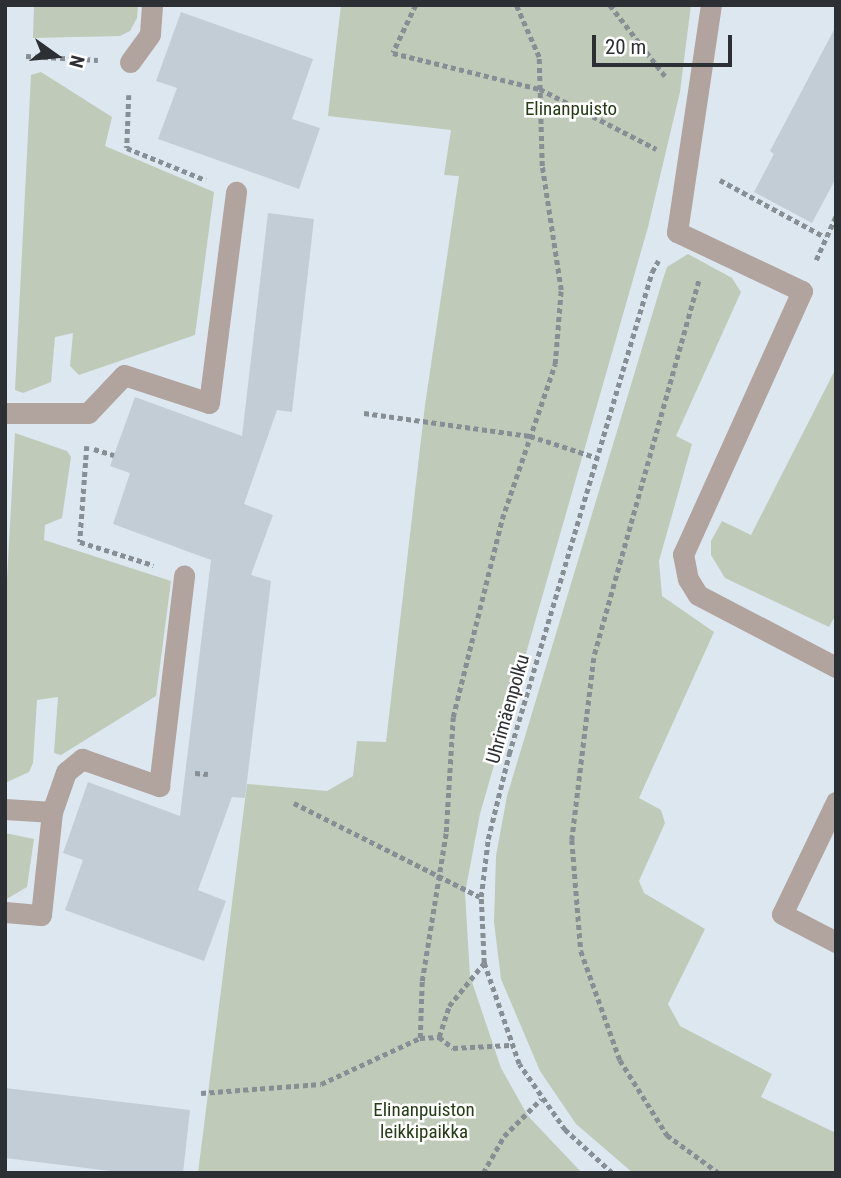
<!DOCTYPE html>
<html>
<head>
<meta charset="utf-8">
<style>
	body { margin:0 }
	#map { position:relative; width:841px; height:1178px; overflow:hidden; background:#dde7f0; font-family:"Roboto Condensed",sans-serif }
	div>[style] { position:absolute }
	.green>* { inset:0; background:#bfcab9 }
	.building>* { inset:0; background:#c3cdd5 }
	.path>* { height:4.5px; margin-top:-2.25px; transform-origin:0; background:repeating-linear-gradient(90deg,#878e94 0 5px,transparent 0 8.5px) }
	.lane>* { height:21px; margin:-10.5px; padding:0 10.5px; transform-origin:10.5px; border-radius:10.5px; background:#b1a39d }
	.street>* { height:21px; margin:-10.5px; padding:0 10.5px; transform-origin:10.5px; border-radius:10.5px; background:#b1a39d }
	span { translate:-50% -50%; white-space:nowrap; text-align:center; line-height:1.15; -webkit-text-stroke:5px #fff; paint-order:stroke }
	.park-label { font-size:19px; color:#253c14 }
	.street-label { font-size:19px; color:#2c2f33 }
	.frame { position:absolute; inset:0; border:7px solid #2c2f33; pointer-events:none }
	.north { position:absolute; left:21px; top:21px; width:70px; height:70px; -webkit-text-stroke:5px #fff; paint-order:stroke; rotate:105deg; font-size:19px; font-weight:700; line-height:28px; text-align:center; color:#2c2f33 }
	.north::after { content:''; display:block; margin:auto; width:24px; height:32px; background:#2c2f33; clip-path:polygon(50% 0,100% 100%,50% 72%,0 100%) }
	.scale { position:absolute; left:592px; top:35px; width:140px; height:32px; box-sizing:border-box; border:4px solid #2c2f33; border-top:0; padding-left:9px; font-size:21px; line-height:24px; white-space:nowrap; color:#2c2f33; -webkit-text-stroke:5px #fff; paint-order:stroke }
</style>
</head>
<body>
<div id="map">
	<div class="green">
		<div style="clip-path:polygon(34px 5px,138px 5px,137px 18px,130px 31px,120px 36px,33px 38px)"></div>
		<div style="clip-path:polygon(341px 5px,691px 5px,680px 92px,648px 227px,480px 814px,465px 893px,470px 976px,501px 1068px,528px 1116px,582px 1173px,198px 1173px,247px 784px,327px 791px,353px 776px,357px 741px,386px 742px,425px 405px,459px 176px,444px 175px,451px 130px,328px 116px)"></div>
		<div style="clip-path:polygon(41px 72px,112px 117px,105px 146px,214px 192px,195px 335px,79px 375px,70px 366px,73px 333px,55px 337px,51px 382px,23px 393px,15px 390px,31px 75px)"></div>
		<div style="clip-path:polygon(688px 254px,732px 278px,741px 292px,676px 436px,692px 444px,659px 561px,662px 596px,714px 632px,639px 798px,661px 810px,665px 823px,639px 881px,644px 893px,705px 929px,668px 1004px,680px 1026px,772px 1074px,761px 1097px,836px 1133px,836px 1173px,633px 1173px,576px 1124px,540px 1071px,501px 979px,494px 922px,496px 856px,507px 796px,662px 282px,667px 267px)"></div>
		<div style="clip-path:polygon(836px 368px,836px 614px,829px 627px,725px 578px,711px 555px,711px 541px,722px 521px,751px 535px)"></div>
		<div style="clip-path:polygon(15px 433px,67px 451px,71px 457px,62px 518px,45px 525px,44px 540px,171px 581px,156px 696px,61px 755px,54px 753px,58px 697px,37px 700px,33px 763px,29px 772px,5px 783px,5px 616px)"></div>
		<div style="clip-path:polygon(5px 833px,34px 839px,27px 887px,5px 900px)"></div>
	</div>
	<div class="building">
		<div style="clip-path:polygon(181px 12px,313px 59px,292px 119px,320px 128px,299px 189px,158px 139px,177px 88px,156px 81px)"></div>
		<div style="clip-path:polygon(836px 26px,836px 178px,812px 223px,754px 192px,774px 154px,770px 151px)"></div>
		<div style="clip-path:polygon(268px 213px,314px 219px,292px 412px,277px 410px,244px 504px,273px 515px,251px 575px,271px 581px,245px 798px,232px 797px,198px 890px,226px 901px,204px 961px,65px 910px,83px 860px,63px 853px,88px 782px,180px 816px,211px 560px,113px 524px,130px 473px,110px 466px,135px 397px,242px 436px)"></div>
		<div style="clip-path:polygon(5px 1088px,190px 1110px,183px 1173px,126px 1173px,5px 1158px)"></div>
	</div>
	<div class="path">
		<div style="left:416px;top:5px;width:53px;rotate:115.6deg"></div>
		<div style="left:393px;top:53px;width:151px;rotate:13.8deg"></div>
		<div style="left:540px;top:89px;width:131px;rotate:27.3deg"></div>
		<div style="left:610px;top:5px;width:90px;rotate:52.2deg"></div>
		<div style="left:26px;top:56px;width:72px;rotate:3.2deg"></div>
		<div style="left:129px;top:95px;width:53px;rotate:92.2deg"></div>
		<div style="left:127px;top:148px;width:85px;rotate:22.1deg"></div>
		<div style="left:720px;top:180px;width:119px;rotate:28.5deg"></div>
		<div style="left:816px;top:260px;width:48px;rotate:-65.6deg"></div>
		<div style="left:699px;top:281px;width:391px;rotate:105.6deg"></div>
		<div style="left:594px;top:658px;width:183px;rotate:96.9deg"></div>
		<div style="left:572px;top:840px;width:111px;rotate:85.4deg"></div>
		<div style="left:581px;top:951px;width:116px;rotate:70.3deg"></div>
		<div style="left:620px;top:1060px;width:89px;rotate:57.9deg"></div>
		<div style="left:667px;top:1135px;width:64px;rotate:36.2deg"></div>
		<div style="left:364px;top:413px;width:168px;rotate:7.9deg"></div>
		<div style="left:530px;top:436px;width:71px;rotate:17.9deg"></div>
		<div style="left:87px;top:446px;width:96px;rotate:94.2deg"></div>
		<div style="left:80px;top:542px;width:77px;rotate:17.5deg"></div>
		<div style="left:94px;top:449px;width:21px;rotate:17deg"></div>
		<div style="left:195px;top:773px;width:13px;rotate:4deg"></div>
		<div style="left:294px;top:803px;width:208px;rotate:26.8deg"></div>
		<div style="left:439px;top:1037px;width:33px;rotate:-72deg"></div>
		<div style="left:449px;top:1006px;width:55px;rotate:-50.9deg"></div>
		<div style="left:420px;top:1038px;width:57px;rotate:-88deg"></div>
		<div style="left:422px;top:981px;width:151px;rotate:-80.8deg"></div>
		<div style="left:446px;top:832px;width:115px;rotate:-86.5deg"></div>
		<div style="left:453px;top:717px;width:204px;rotate:-76.1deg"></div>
		<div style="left:502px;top:519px;width:164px;rotate:-71.1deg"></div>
		<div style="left:555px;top:364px;width:74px;rotate:-85.4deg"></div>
		<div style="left:561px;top:290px;width:125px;rotate:-98.7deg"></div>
		<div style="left:542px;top:166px;width:109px;rotate:-91.6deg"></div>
		<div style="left:539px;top:57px;width:57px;rotate:-113.9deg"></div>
		<div style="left:201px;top:1093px;width:120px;rotate:-4.3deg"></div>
		<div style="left:321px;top:1084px;width:109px;rotate:-24.9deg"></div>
		<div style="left:420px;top:1038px;width:19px;rotate:-3deg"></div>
		<div style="left:439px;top:1037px;width:18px;rotate:38deg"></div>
		<div style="left:453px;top:1048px;width:57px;rotate:-3deg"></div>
		<div style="left:483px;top:1173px;width:43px;rotate:-60.4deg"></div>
		<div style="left:504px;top:1136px;width:52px;rotate:-45deg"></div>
		<div style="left:612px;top:1173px;width:64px;rotate:-137.5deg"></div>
		<div style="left:565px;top:1130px;width:80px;rotate:-124.9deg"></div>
		<div style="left:519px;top:1064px;width:107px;rotate:-109.1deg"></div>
		<div style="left:484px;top:963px;width:66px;rotate:-92.6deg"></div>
		<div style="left:481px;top:897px;width:58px;rotate:-83.1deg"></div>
		<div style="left:488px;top:839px;width:88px;rotate:-76.1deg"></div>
		<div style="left:509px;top:754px;width:503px;rotate:-73.48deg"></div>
		<div style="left:652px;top:272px;width:13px;rotate:-61deg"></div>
	</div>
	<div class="lane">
		<div style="left:130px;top:62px;width:34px;rotate:-54deg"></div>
		<div style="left:150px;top:34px;width:29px;rotate:-86deg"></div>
		<div style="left:677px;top:232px;width:138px;rotate:25.3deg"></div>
		<div style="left:802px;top:291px;width:289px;rotate:114.3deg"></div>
		<div style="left:683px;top:554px;width:25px;rotate:79deg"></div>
		<div style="left:688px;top:579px;width:19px;rotate:58deg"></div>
		<div style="left:698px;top:595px;width:156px;rotate:27.6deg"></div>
		<div style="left:5px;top:413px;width:83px"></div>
		<div style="left:88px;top:413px;width:52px;rotate:-46.5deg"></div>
		<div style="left:124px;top:375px;width:89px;rotate:18.2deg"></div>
		<div style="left:209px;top:403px;width:213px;rotate:-82.7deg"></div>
		<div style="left:836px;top:802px;width:124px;rotate:115.7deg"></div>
		<div style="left:782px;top:914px;width:61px;rotate:27.4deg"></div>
		<div style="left:5px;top:809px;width:47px;rotate:3.7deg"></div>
		<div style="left:52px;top:812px;width:42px;rotate:-70.7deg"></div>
		<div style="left:66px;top:772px;width:21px;rotate:-39deg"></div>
		<div style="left:82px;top:759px;width:82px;rotate:19.3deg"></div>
		<div style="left:159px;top:786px;width:212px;rotate:-83.2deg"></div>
		<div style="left:5px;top:912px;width:36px;rotate:5deg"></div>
		<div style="left:41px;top:915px;width:104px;rotate:-83.9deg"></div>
	</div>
	<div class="street">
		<div style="left:677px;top:232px;width:230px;rotate:-81.5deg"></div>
	</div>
	<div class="park-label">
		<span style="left:571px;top:109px">Elinanpuisto</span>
		<span style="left:424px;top:1121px">Elinanpuiston<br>leikkipaikka</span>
	</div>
	<div class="street-label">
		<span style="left:508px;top:709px;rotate:-74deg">Uhrimäenpolku</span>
	</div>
	<div class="frame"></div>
	<div class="north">N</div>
	<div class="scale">20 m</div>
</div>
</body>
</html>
